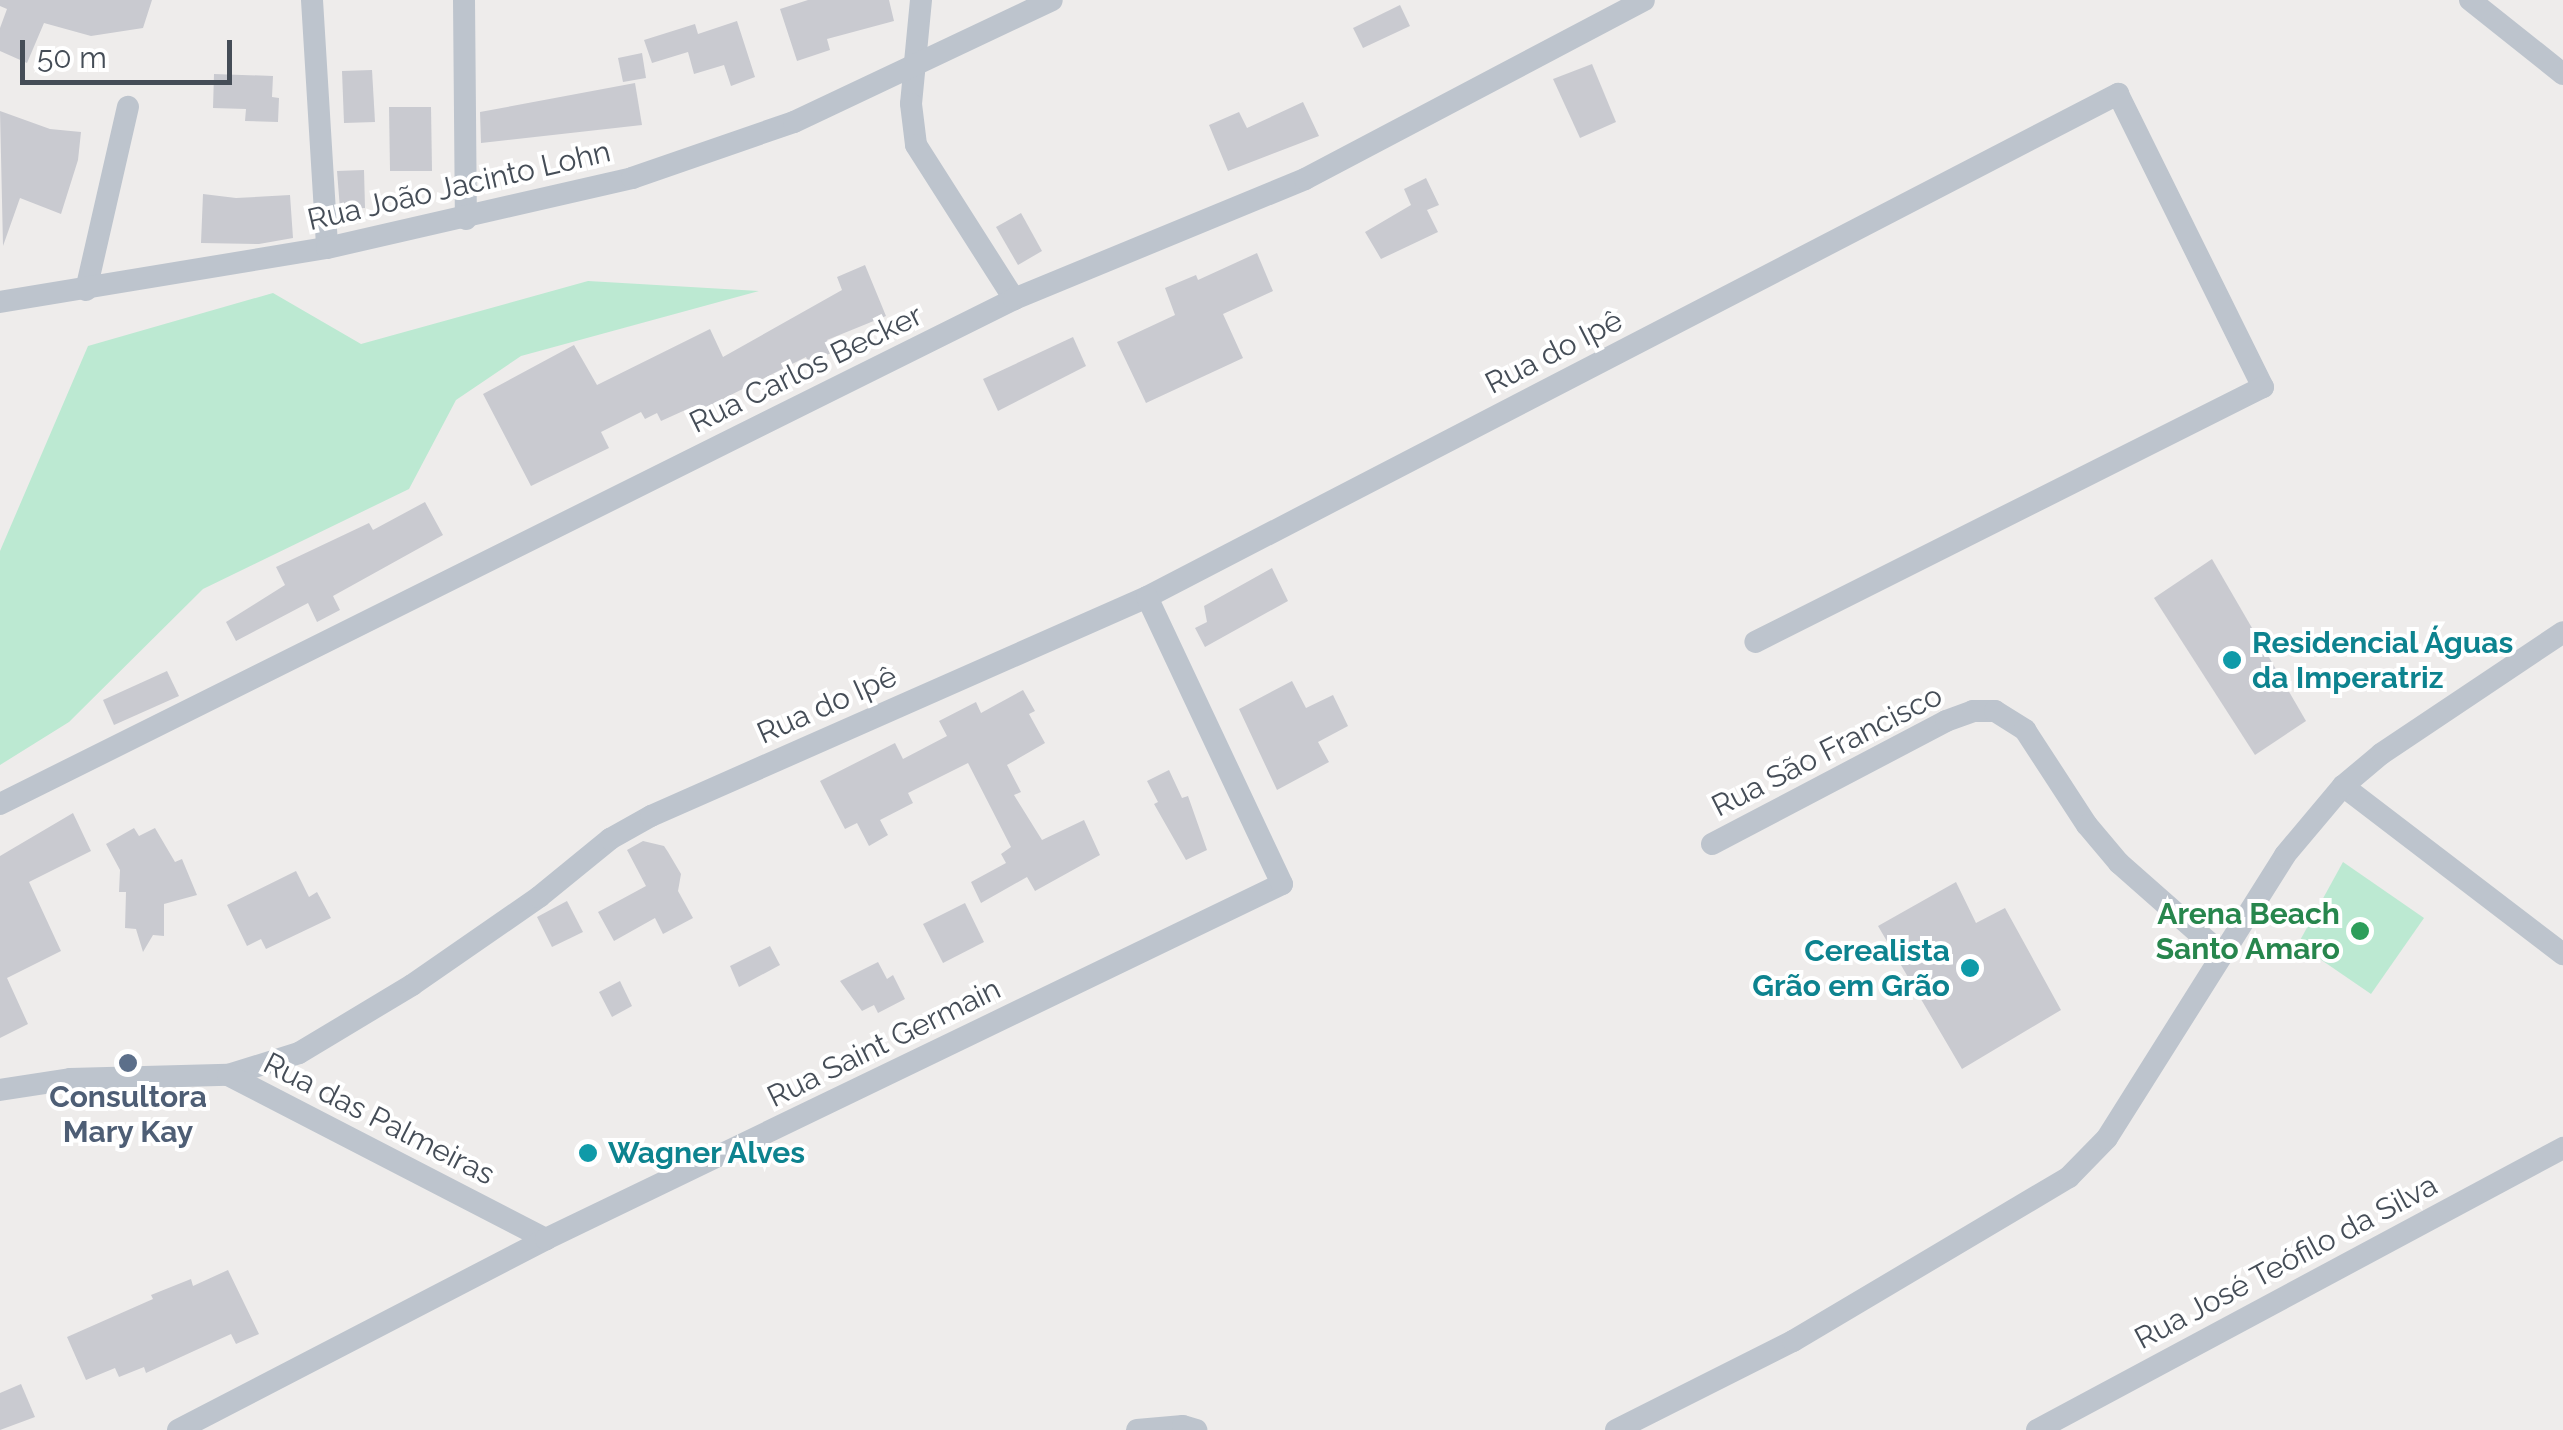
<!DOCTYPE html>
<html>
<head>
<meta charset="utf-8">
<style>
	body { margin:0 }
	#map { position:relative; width:2563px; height:1430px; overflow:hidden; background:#eeeceb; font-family:Raleway,sans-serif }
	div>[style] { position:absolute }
	.green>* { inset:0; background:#bce9d2 }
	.building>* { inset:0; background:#c9cad0 }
	.minor>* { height:22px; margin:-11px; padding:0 11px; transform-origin:11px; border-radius:11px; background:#bdc4cd }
	.dots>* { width:28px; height:28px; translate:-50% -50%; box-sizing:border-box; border:5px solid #fff; border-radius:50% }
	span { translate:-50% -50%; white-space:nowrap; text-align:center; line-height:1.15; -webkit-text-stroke:8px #fff; paint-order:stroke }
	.street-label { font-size:30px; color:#454d57 }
	.culture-label { font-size:30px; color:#0d838f; font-weight:700 }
	.left { translate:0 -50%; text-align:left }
	.right { translate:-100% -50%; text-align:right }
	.leisure-label { font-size:30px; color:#27864d; font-weight:700 }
	.service-label { font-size:30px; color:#4e5e75; font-weight:700 }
	.scale { position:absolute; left:20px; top:40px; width:212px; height:45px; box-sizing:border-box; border:5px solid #454d57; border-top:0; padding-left:12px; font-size:30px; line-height:35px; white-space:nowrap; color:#454d57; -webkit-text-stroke:8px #fff; paint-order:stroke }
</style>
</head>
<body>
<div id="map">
	<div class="green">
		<div style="clip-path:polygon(588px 281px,759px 291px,521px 356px,456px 400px,409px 489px,203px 589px,69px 722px,0 765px,0 551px,88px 346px,273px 293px,361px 344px)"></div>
		<div style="clip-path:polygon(2343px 862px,2424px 918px,2371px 994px,2298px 944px)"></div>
	</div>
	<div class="building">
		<div style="clip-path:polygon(0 0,152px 0,143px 28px,91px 36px,44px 23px,27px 63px,0 51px,0 28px,7px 9px,0 6px)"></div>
		<div style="clip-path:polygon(808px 0,889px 0,894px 21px,827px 39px,830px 50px,797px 61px,780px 9px)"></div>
		<div style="clip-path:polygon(1400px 5px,1410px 26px,1363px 48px,1353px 28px)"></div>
		<div style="clip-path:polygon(737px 21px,755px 77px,731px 86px,724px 65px,694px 74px,688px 52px,652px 63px,644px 40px,695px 24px,698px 34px)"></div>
		<div style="clip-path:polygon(642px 53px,646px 78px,623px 82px,618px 58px)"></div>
		<div style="clip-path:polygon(1592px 64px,1616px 122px,1580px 138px,1553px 79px)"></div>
		<div style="clip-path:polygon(372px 70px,375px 122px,344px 123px,342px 71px)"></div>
		<div style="clip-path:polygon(214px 74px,273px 76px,272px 97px,279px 98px,278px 122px,245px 121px,246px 109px,213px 108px)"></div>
		<div style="clip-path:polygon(635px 83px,642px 125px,481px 143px,480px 112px)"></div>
		<div style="clip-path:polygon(1303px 102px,1319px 136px,1228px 171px,1209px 125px,1239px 112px,1247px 128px)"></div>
		<div style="clip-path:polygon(389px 107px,431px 107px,432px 171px,390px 171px)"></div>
		<div style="clip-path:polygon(0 111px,50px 129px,81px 132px,78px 160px,61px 214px,20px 198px,3px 246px)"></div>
		<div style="clip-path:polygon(364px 170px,365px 208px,340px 209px,337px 171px)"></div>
		<div style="clip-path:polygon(1426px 178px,1439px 205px,1427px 210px,1438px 232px,1381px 259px,1365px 232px,1411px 205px,1404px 189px)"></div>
		<div style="clip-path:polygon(203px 194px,236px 198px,290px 195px,293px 238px,259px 244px,201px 243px)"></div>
		<div style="clip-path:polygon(1021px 213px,1042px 251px,1018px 265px,996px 227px)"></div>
		<div style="clip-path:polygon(1257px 253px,1273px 291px,1223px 314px,1243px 358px,1146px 403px,1117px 342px,1175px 315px,1165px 288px,1196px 275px,1198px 280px)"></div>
		<div style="clip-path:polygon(865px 265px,886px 316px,827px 340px,833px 352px,809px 364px,806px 357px,695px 413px,692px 407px,661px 421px,657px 413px,645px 419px,641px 412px,601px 432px,609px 448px,531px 486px,483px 394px,574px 345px,597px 385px,710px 329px,723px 357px,842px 290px,837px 277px)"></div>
		<div style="clip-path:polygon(1073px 337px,1086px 366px,998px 411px,983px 379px)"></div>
		<div style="clip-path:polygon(425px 502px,443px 535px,333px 596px,340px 610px,317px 622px,308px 603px,236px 641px,226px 622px,285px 585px,276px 567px,369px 523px,373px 530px)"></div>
		<div style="clip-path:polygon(2212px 559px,2306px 721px,2255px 755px,2154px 598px)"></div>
		<div style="clip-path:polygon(1272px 568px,1288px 601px,1205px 647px,1195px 628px,1207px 622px,1204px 606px)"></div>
		<div style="clip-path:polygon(167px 671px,179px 696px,114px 725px,103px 700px)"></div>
		<div style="clip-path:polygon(1292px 681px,1306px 708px,1333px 695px,1348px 726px,1318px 742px,1329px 762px,1277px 790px,1239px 709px)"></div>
		<div style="clip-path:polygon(1023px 690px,1035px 711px,1029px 714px,1045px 743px,1007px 765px,1021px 792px,1014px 795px,1042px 840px,1084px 820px,1100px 855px,1035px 891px,1027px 877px,981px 903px,971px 882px,1006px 863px,1001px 854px,1011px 847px,968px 763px,908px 793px,913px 803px,880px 820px,888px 835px,869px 846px,857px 823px,845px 829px,820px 781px,895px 743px,903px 759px,947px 736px,939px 721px,976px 702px,981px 713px)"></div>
		<div style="clip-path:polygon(1169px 770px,1182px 798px,1188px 796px,1207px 850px,1186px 860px,1154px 804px,1158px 802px,1147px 781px)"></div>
		<div style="clip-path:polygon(73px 813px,91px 851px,29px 882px,61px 951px,7px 978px,28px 1024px,0 1038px,0 856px)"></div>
		<div style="clip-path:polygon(134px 828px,139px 836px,155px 828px,175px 862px,182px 859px,197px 895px,164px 904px,164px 936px,153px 935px,143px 952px,136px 929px,125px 928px,126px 892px,119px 892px,120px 870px,106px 844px)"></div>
		<div style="clip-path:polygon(643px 841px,664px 846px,668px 852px,681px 874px,678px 891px,693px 918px,663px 934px,655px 918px,614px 941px,598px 912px,646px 886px,627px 850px)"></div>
		<div style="clip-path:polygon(296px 871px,309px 897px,317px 892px,331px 918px,266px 949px,261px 939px,247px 946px,227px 905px)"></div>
		<div style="clip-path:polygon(1956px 882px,1976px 923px,2005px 908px,2061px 1010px,1962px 1069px,1878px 926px)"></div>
		<div style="clip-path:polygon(567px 901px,583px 932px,552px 947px,537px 917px)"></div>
		<div style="clip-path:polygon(965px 903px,984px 942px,943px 963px,923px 924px)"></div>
		<div style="clip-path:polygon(770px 946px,780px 965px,739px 987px,730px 966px)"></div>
		<div style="clip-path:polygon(878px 962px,887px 979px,893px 975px,905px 999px,878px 1013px,874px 1005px,862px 1011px,840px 981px)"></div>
		<div style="clip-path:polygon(620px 981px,632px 1006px,612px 1017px,599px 992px)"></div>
		<div style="clip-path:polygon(228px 1270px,259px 1334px,236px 1344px,231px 1334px,146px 1373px,144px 1367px,119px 1377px,115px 1368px,86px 1380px,67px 1337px,153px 1299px,151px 1295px,191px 1279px,193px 1286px)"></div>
		<div style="clip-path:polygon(21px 1384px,35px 1417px,0 1430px,0 1393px)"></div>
	</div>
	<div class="minor">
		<div style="left:312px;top:0;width:248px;rotate:86.5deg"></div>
		<div style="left:464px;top:0;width:219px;rotate:89.5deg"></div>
		<div style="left:921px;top:0;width:104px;rotate:95.5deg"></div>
		<div style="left:911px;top:104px;width:41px;rotate:83deg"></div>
		<div style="left:916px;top:145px;width:183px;rotate:57.5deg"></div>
		<div style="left:2470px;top:0;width:119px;rotate:38.5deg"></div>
		<div style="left:86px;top:290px;width:188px;rotate:-77.1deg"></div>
		<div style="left:0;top:302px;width:331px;rotate:-9.4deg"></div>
		<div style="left:327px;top:248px;width:313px;rotate:-12.9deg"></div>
		<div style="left:632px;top:178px;width:171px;rotate:-19.1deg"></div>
		<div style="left:794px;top:122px;width:285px;rotate:-25.3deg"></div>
		<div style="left:2343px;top:786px;width:277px;rotate:37.4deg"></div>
		<div style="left:0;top:804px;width:1133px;rotate:-26.47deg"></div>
		<div style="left:1014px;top:299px;width:315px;rotate:-22.4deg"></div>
		<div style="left:1305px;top:179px;width:383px;rotate:-27.8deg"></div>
		<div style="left:1712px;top:844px;width:264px;rotate:-27.7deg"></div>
		<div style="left:1946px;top:721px;width:29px;rotate:-20deg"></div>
		<div style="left:1973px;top:711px;width:22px"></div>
		<div style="left:1995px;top:711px;width:36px;rotate:32deg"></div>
		<div style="left:2025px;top:730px;width:113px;rotate:56.9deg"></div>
		<div style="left:2087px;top:825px;width:50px;rotate:49.9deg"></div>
		<div style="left:2119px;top:863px;width:136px;rotate:41.4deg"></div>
		<div style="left:228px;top:1075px;width:74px;rotate:-17.2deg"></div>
		<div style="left:299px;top:1053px;width:132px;rotate:-31deg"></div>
		<div style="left:412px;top:985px;width:155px;rotate:-34.7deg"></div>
		<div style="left:539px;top:897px;width:92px;rotate:-39.2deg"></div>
		<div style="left:610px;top:839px;width:47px;rotate:-29.3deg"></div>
		<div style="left:651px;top:816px;width:542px;rotate:-23.82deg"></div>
		<div style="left:1147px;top:597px;width:1094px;rotate:-27.39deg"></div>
		<div style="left:2118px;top:94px;width:327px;rotate:63.7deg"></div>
		<div style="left:2263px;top:387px;width:568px;rotate:153.34deg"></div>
		<div style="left:0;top:1090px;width:71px;rotate:-8.9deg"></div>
		<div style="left:70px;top:1079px;width:158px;rotate:-1.5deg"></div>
		<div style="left:228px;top:1075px;width:358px;rotate:27.3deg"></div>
		<div style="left:178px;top:1430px;width:415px;rotate:-27.4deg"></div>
		<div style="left:546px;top:1239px;width:817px;rotate:-25.75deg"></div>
		<div style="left:1282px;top:884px;width:317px;rotate:-115.2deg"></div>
		<div style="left:1137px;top:1430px;width:46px;rotate:-5deg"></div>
		<div style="left:1183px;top:1426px;width:14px;rotate:17deg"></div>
		<div style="left:1616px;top:1430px;width:198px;rotate:-26.7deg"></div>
		<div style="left:1793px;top:1341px;width:321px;rotate:-30.7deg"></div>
		<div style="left:2069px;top:1177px;width:54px;rotate:-45.7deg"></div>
		<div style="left:2107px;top:1138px;width:334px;rotate:-57.8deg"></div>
		<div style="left:2285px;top:855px;width:90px;rotate:-50deg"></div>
		<div style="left:2343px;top:786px;width:50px;rotate:-40.1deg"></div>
		<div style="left:2381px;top:754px;width:219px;rotate:-33.8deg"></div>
		<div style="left:2037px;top:1430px;width:597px;rotate:-28.2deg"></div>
	</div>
	<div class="dots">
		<div style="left:2232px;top:660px;background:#0f9aa8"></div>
		<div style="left:2360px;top:931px;background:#2e9e5b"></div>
		<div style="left:1970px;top:968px;background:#0f9aa8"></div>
		<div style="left:128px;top:1063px;background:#5c6f8a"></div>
		<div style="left:588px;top:1153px;background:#0f9aa8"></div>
	</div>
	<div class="street-label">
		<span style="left:459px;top:186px;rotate:-13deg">Rua João Jacinto Lohn</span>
		<span style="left:1554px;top:352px;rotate:-27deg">Rua do Ipê</span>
		<span style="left:806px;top:369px;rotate:-26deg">Rua Carlos Becker</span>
		<span style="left:827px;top:705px;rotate:-24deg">Rua do Ipê</span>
		<span style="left:1827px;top:751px;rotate:-27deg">Rua São Francisco</span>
		<span style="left:884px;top:1043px;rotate:-26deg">Rua Saint Germain</span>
		<span style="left:379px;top:1119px;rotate:27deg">Rua das Palmeiras</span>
		<span style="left:2286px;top:1262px;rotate:-28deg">Rua José Teófilo da Silva</span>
	</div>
	<div class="culture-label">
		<span class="left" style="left:2252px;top:660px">Residencial Águas<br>da Imperatriz</span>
		<span class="right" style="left:1950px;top:968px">Cerealista<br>Grão em Grão</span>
		<span class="left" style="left:608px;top:1153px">Wagner Alves</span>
	</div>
	<div class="leisure-label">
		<span class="right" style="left:2340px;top:931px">Arena Beach<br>Santo Amaro</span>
	</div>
	<div class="service-label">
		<span style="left:128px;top:1114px">Consultora<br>Mary Kay</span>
	</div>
	<div class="scale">50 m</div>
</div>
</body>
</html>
